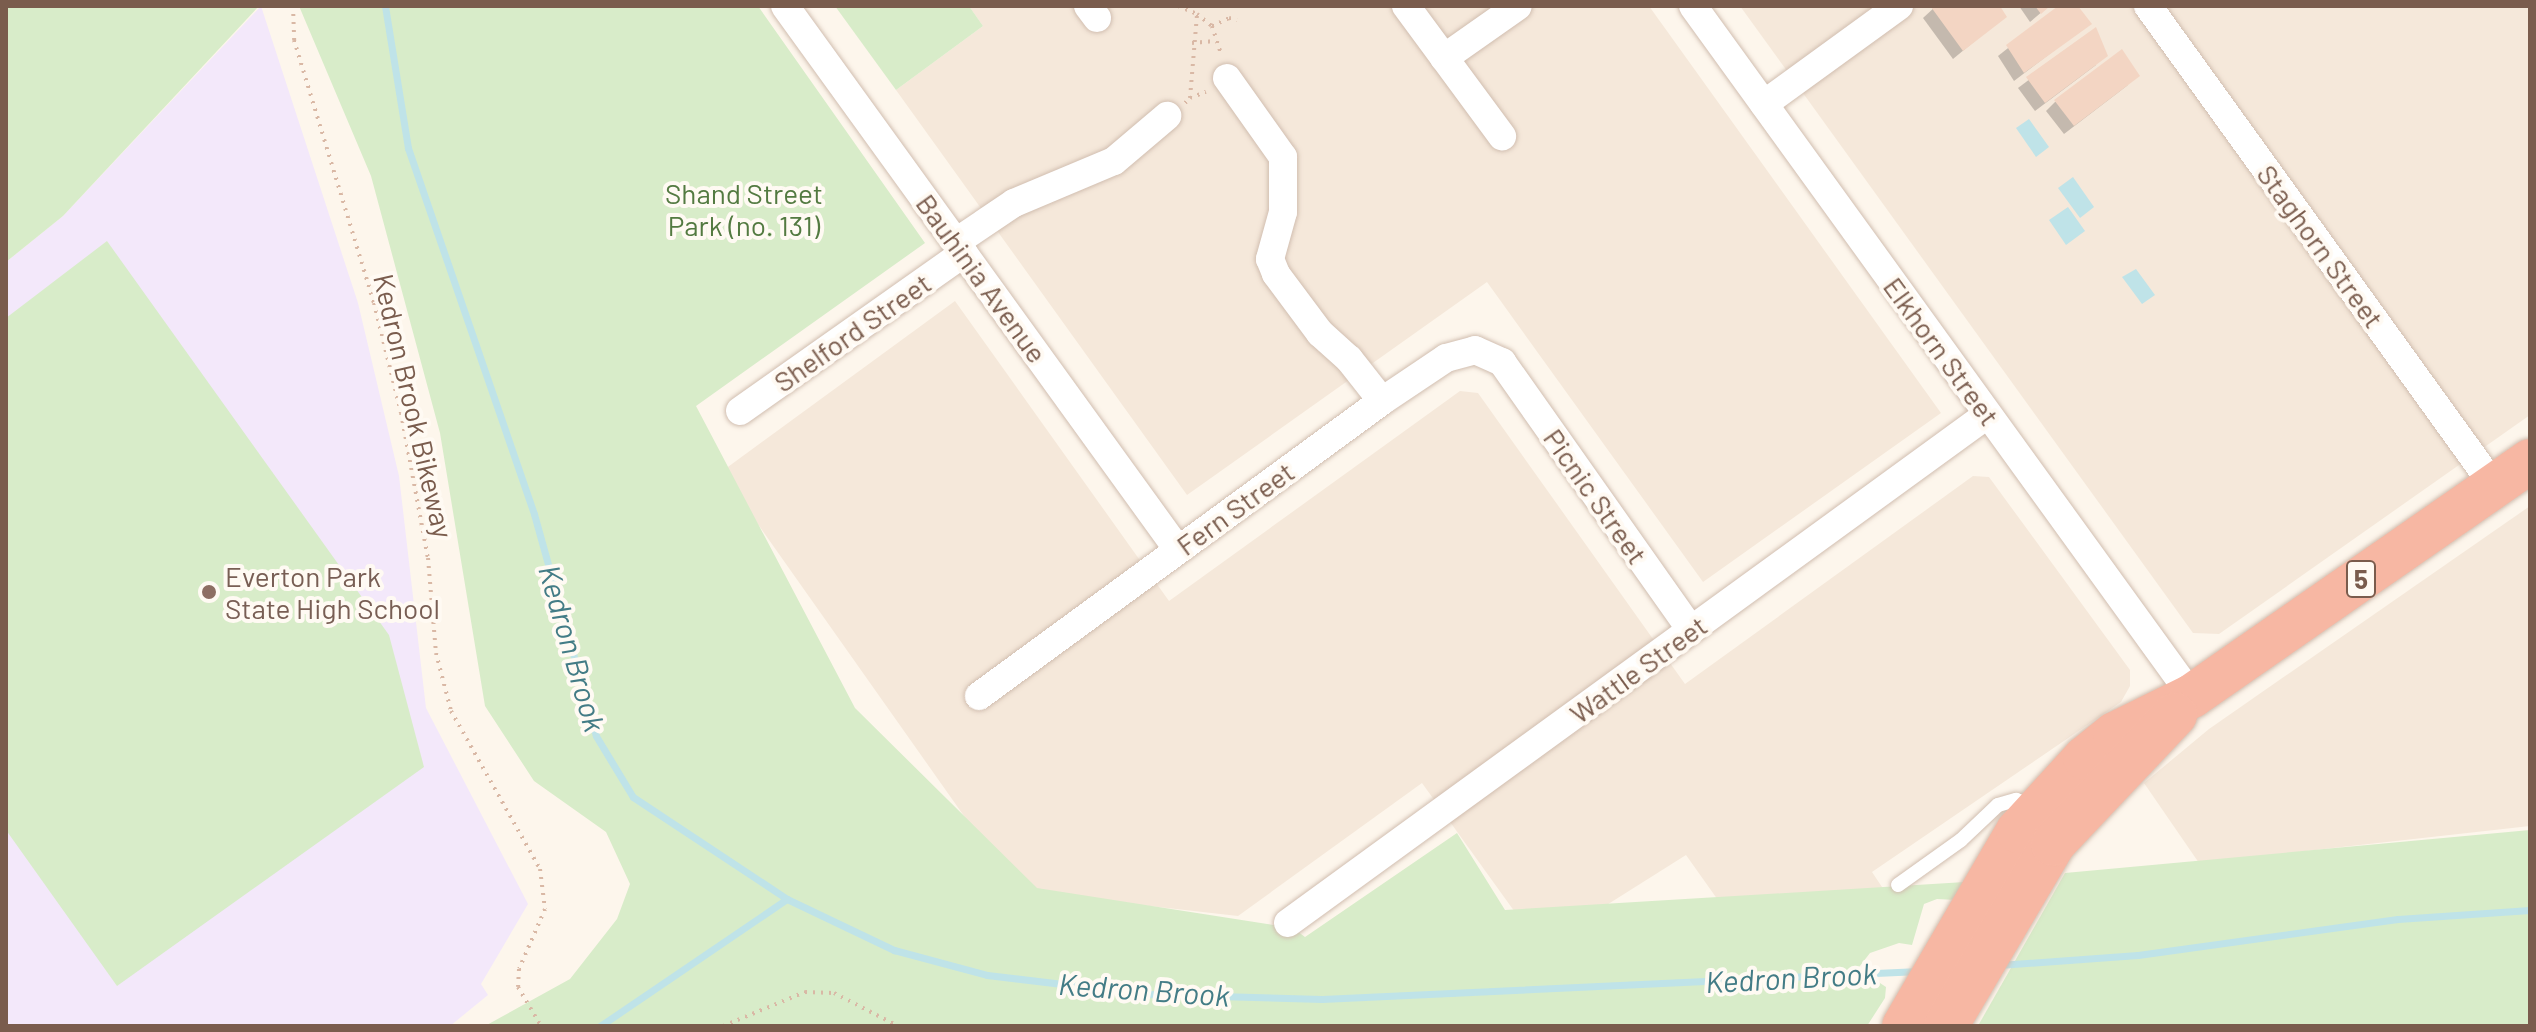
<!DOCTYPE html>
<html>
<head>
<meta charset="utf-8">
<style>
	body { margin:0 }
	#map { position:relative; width:2536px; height:1032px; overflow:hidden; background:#fdf6ec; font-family:Barlow,sans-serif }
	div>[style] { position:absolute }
	.residential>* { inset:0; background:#f5e8da }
	.education>* { inset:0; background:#f3e8fa }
	.green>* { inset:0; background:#d8ecc9 }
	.water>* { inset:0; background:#bfe3e8 }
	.shadow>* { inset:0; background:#0003 }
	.stream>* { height:7px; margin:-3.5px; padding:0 3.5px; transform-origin:3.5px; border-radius:3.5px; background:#bfe3e8 }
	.building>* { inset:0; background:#f3d5c3 }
	.path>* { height:4px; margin-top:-2px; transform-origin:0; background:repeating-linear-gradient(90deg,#d9b8a5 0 2px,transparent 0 8px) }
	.roads { filter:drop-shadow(0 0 2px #d1beb0) drop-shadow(0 0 2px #d1beb0) }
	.lane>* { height:14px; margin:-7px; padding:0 7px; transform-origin:7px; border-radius:7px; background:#fff }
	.street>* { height:28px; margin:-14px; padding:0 14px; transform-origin:14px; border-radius:14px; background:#fff }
	.highway>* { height:44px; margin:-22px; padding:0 22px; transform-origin:22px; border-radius:22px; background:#f7b7a3 }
	.dots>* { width:22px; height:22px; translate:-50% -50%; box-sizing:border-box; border:4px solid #fffaf3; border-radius:50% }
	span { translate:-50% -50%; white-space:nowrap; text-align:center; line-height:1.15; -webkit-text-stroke:8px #fffaf3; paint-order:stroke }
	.shield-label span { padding:2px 6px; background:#fffaf3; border:2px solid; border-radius:6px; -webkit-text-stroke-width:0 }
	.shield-label { font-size:26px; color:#7a5c4d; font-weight:700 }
	.park-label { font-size:28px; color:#537a41 }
	.street-label { font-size:28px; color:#7a5c4d }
	.education-label { font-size:28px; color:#785e54 }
	.left { translate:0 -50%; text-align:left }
	.water-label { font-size:30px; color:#437c86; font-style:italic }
	.frame { position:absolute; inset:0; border:8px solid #7a5c4d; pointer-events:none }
</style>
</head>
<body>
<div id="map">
	<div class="residential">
		<div style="clip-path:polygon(969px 6px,1649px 6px,1941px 413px,1703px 582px,1487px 282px,1187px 495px,896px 90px,983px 26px)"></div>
		<div style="clip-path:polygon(1740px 6px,2530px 6px,2530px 415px,2219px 634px,2193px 633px)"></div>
		<div style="clip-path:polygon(955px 301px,1169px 601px,1460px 391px,1478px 393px,1685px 684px,1973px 476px,1989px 477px,2130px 670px,2130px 686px,2121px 702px,1872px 872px,1892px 902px,1725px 910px,1686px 855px,1540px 947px,1422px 783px,1238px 916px,1017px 891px,721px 472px)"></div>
		<div style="clip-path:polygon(2530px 506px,2530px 826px,2199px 863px,2144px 783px,2209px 729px)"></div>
	</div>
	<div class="education">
		<div style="clip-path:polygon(261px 6px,358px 303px,399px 476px,426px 708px,528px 904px,481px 984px,488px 995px,450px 1026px,6px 1026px,6px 262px,63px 216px)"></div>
	</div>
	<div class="green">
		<div style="clip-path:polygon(6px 6px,259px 6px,63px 216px,6px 262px)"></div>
		<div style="clip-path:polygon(299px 6px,758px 6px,925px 243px,696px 406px,855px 708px,1037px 888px,1293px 928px,1305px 937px,1457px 833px,1505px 910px,1965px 882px,1957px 900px,1937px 899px,1924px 904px,1912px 945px,1899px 943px,1870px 953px,1849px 980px,1854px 985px,1877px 981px,1886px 987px,1885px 998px,1867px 1026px,485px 1026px,570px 979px,617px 919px,630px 884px,606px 832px,534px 781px,485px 706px,440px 433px,371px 176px)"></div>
		<div style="clip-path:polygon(835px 6px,969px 6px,983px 26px,896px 90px)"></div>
		<div style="clip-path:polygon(107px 241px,389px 635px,424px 767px,117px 986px,6px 830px,6px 318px)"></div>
		<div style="clip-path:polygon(2530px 830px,2530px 1026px,1979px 1024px,2065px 873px)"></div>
	</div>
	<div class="water">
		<div style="clip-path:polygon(2029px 119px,2049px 147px,2036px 157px,2016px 128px)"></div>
		<div style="clip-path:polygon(2073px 177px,2094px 207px,2080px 218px,2058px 188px)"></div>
		<div style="clip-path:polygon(2068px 207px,2085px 231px,2066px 245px,2049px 220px)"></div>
		<div style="clip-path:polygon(2136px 269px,2155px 295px,2142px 304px,2122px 277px)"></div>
	</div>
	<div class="shadow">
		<div style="clip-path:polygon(1936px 6px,1998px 6px,2005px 16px,1953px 59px,1923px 18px)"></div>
		<div style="clip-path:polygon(2019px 6px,2049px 6px,2030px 22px)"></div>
		<div style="clip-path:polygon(2061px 6px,2076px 6px,2089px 24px,2014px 81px,1998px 56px)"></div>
		<div style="clip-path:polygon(2095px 30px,2096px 65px,2035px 111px,2018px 88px)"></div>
		<div style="clip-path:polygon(2128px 85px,2064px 134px,2046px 111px,2055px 102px)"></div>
	</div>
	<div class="stream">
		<div style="left:385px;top:6px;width:144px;rotate:80.8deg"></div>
		<div style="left:408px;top:148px;width:387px;rotate:71deg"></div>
		<div style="left:534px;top:514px;width:230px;rotate:74.4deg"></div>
		<div style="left:596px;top:736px;width:71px;rotate:58.8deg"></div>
		<div style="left:633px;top:797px;width:185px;rotate:33.5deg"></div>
		<div style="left:787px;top:899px;width:119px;rotate:25.5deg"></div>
		<div style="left:894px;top:950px;width:96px;rotate:15deg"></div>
		<div style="left:987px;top:975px;width:160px;rotate:6.8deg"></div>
		<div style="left:1146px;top:994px;width:176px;rotate:1.6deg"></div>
		<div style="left:1322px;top:999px;width:598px;rotate:-2.69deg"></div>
		<div style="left:1999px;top:965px;width:139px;rotate:-4.1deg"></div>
		<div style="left:2138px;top:955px;width:262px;rotate:-7.9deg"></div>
		<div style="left:2398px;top:919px;width:132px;rotate:-3.9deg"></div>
		<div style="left:600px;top:1026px;width:226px;rotate:-34.2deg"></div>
	</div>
	<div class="building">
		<div style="clip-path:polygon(2000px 6px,2007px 17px,1963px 51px,1931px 7px)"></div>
		<div style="clip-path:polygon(2035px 6px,2050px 6px,2041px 14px)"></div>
		<div style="clip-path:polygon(2058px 6px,2078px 6px,2092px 24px,2024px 73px,2006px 45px)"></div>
		<div style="clip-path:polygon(2096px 27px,2108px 56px,2045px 103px,2026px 77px)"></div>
		<div style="clip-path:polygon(2122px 49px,2140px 76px,2074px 126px,2054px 100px)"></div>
	</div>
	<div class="path">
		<div style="left:293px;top:6px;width:34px;rotate:88deg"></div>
		<div style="left:294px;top:40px;width:275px;rotate:73.1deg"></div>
		<div style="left:374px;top:303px;width:113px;rotate:76.2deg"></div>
		<div style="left:401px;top:413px;width:147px;rotate:79.5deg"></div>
		<div style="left:428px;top:558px;width:95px;rotate:85.2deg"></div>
		<div style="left:436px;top:653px;width:60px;rotate:75.5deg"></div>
		<div style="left:451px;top:711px;width:181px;rotate:60.6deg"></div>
		<div style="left:540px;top:869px;width:40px;rotate:82.9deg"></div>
		<div style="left:545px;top:909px;width:65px;rotate:113.4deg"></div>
		<div style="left:519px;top:969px;width:18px;rotate:93deg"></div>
		<div style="left:518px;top:987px;width:45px;rotate:59.5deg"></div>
		<div style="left:1178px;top:6px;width:21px;rotate:23deg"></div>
		<div style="left:1212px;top:26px;width:19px;rotate:-25deg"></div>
		<div style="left:1229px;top:18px;width:8px;rotate:14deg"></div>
		<div style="left:1192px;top:43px;width:23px;rotate:-5deg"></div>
		<div style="left:1190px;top:98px;width:17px;rotate:-21deg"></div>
		<div style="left:1185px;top:103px;width:7px;rotate:-45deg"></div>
		<div style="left:1190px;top:98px;width:84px;rotate:-85.2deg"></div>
		<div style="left:1197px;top:14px;width:19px;rotate:39deg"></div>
		<div style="left:1212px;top:26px;width:28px;rotate:72deg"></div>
		<div style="left:723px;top:1026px;width:89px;rotate:-22.5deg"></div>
		<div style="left:805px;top:992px;width:29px;rotate:2deg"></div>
		<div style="left:834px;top:993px;width:72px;rotate:27.3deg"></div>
	</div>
	<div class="roads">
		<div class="lane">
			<div style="left:1898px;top:885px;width:77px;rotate:-35.5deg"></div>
			<div style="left:1961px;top:840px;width:51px;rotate:-43.4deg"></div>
			<div style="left:1998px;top:805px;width:19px;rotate:-16deg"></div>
			<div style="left:2016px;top:800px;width:19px;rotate:18deg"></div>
		</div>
		<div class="street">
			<div style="left:785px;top:6px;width:671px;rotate:54.15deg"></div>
			<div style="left:1088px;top:6px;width:15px;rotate:53deg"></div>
			<div style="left:1406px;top:6px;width:162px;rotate:53.6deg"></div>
			<div style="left:1693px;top:6px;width:852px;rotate:54.13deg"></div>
			<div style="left:2148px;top:6px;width:592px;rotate:54.21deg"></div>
			<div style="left:1444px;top:58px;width:90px;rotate:-35.1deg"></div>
			<div style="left:1227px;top:78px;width:97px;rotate:54.7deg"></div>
			<div style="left:1283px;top:157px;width:55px;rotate:90deg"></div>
			<div style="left:1283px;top:212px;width:49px;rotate:105.5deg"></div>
			<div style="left:1270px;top:259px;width:16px;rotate:68deg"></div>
			<div style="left:1276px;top:274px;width:74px;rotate:53.3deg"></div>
			<div style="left:1320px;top:333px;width:39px;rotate:42deg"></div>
			<div style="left:1349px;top:359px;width:53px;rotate:51.8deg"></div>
			<div style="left:1764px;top:104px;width:167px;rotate:-36deg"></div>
			<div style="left:956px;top:242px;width:70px;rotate:-33.9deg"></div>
			<div style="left:1014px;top:203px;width:108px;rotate:-22.8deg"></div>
			<div style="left:1114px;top:161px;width:70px;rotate:-40.3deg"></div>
			<div style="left:740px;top:411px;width:274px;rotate:-35.2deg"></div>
			<div style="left:979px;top:696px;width:499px;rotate:-36.2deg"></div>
			<div style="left:1382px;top:401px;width:77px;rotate:-33.9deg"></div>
			<div style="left:1446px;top:358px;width:30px;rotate:-15deg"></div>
			<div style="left:1475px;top:350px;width:30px;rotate:24deg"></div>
			<div style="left:1502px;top:362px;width:328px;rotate:54.8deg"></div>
			<div style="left:1288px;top:923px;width:865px;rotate:-36.02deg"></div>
		</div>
		<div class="highway">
			<div style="left:1904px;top:1026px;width:226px;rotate:-59.7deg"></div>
			<div style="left:2018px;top:831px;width:99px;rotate:-47.5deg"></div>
			<div style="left:2085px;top:758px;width:38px;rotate:-39deg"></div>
			<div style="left:2115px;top:734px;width:86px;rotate:-26.3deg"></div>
			<div style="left:2192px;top:696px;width:412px;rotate:-34.8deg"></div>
			<div style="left:1946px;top:1026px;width:211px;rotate:-59.5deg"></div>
			<div style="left:2053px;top:844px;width:178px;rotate:-46.6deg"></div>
		</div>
	</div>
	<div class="dots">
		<div style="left:209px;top:592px;background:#8d6e63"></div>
	</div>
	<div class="shield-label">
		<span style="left:2361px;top:579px">5</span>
	</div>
	<div class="park-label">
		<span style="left:744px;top:209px">Shand Street<br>Park (no. 131)</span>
	</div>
	<div class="street-label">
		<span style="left:2321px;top:246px;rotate:54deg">Staghorn Street</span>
		<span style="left:982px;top:278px;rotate:54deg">Bauhinia Avenue</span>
		<span style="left:852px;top:332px;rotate:-35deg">Shelford Street</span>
		<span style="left:1942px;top:351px;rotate:54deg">Elkhorn Street</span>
		<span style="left:414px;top:406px;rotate:77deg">Kedron Brook Bikeway</span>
		<span style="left:1596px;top:496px;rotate:55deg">Picnic Street</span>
		<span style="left:1235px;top:508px;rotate:-36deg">Fern Street</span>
		<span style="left:1638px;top:669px;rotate:-36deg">Wattle Street</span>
	</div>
	<div class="education-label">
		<span class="left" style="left:225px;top:592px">Everton Park<br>State High School</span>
	</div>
	<div class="water-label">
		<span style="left:573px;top:648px;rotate:74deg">Kedron Brook</span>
		<span style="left:1791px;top:977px;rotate:-3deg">Kedron Brook</span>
		<span style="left:1144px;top:989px;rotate:4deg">Kedron Brook</span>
	</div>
	<div class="frame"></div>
</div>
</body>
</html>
